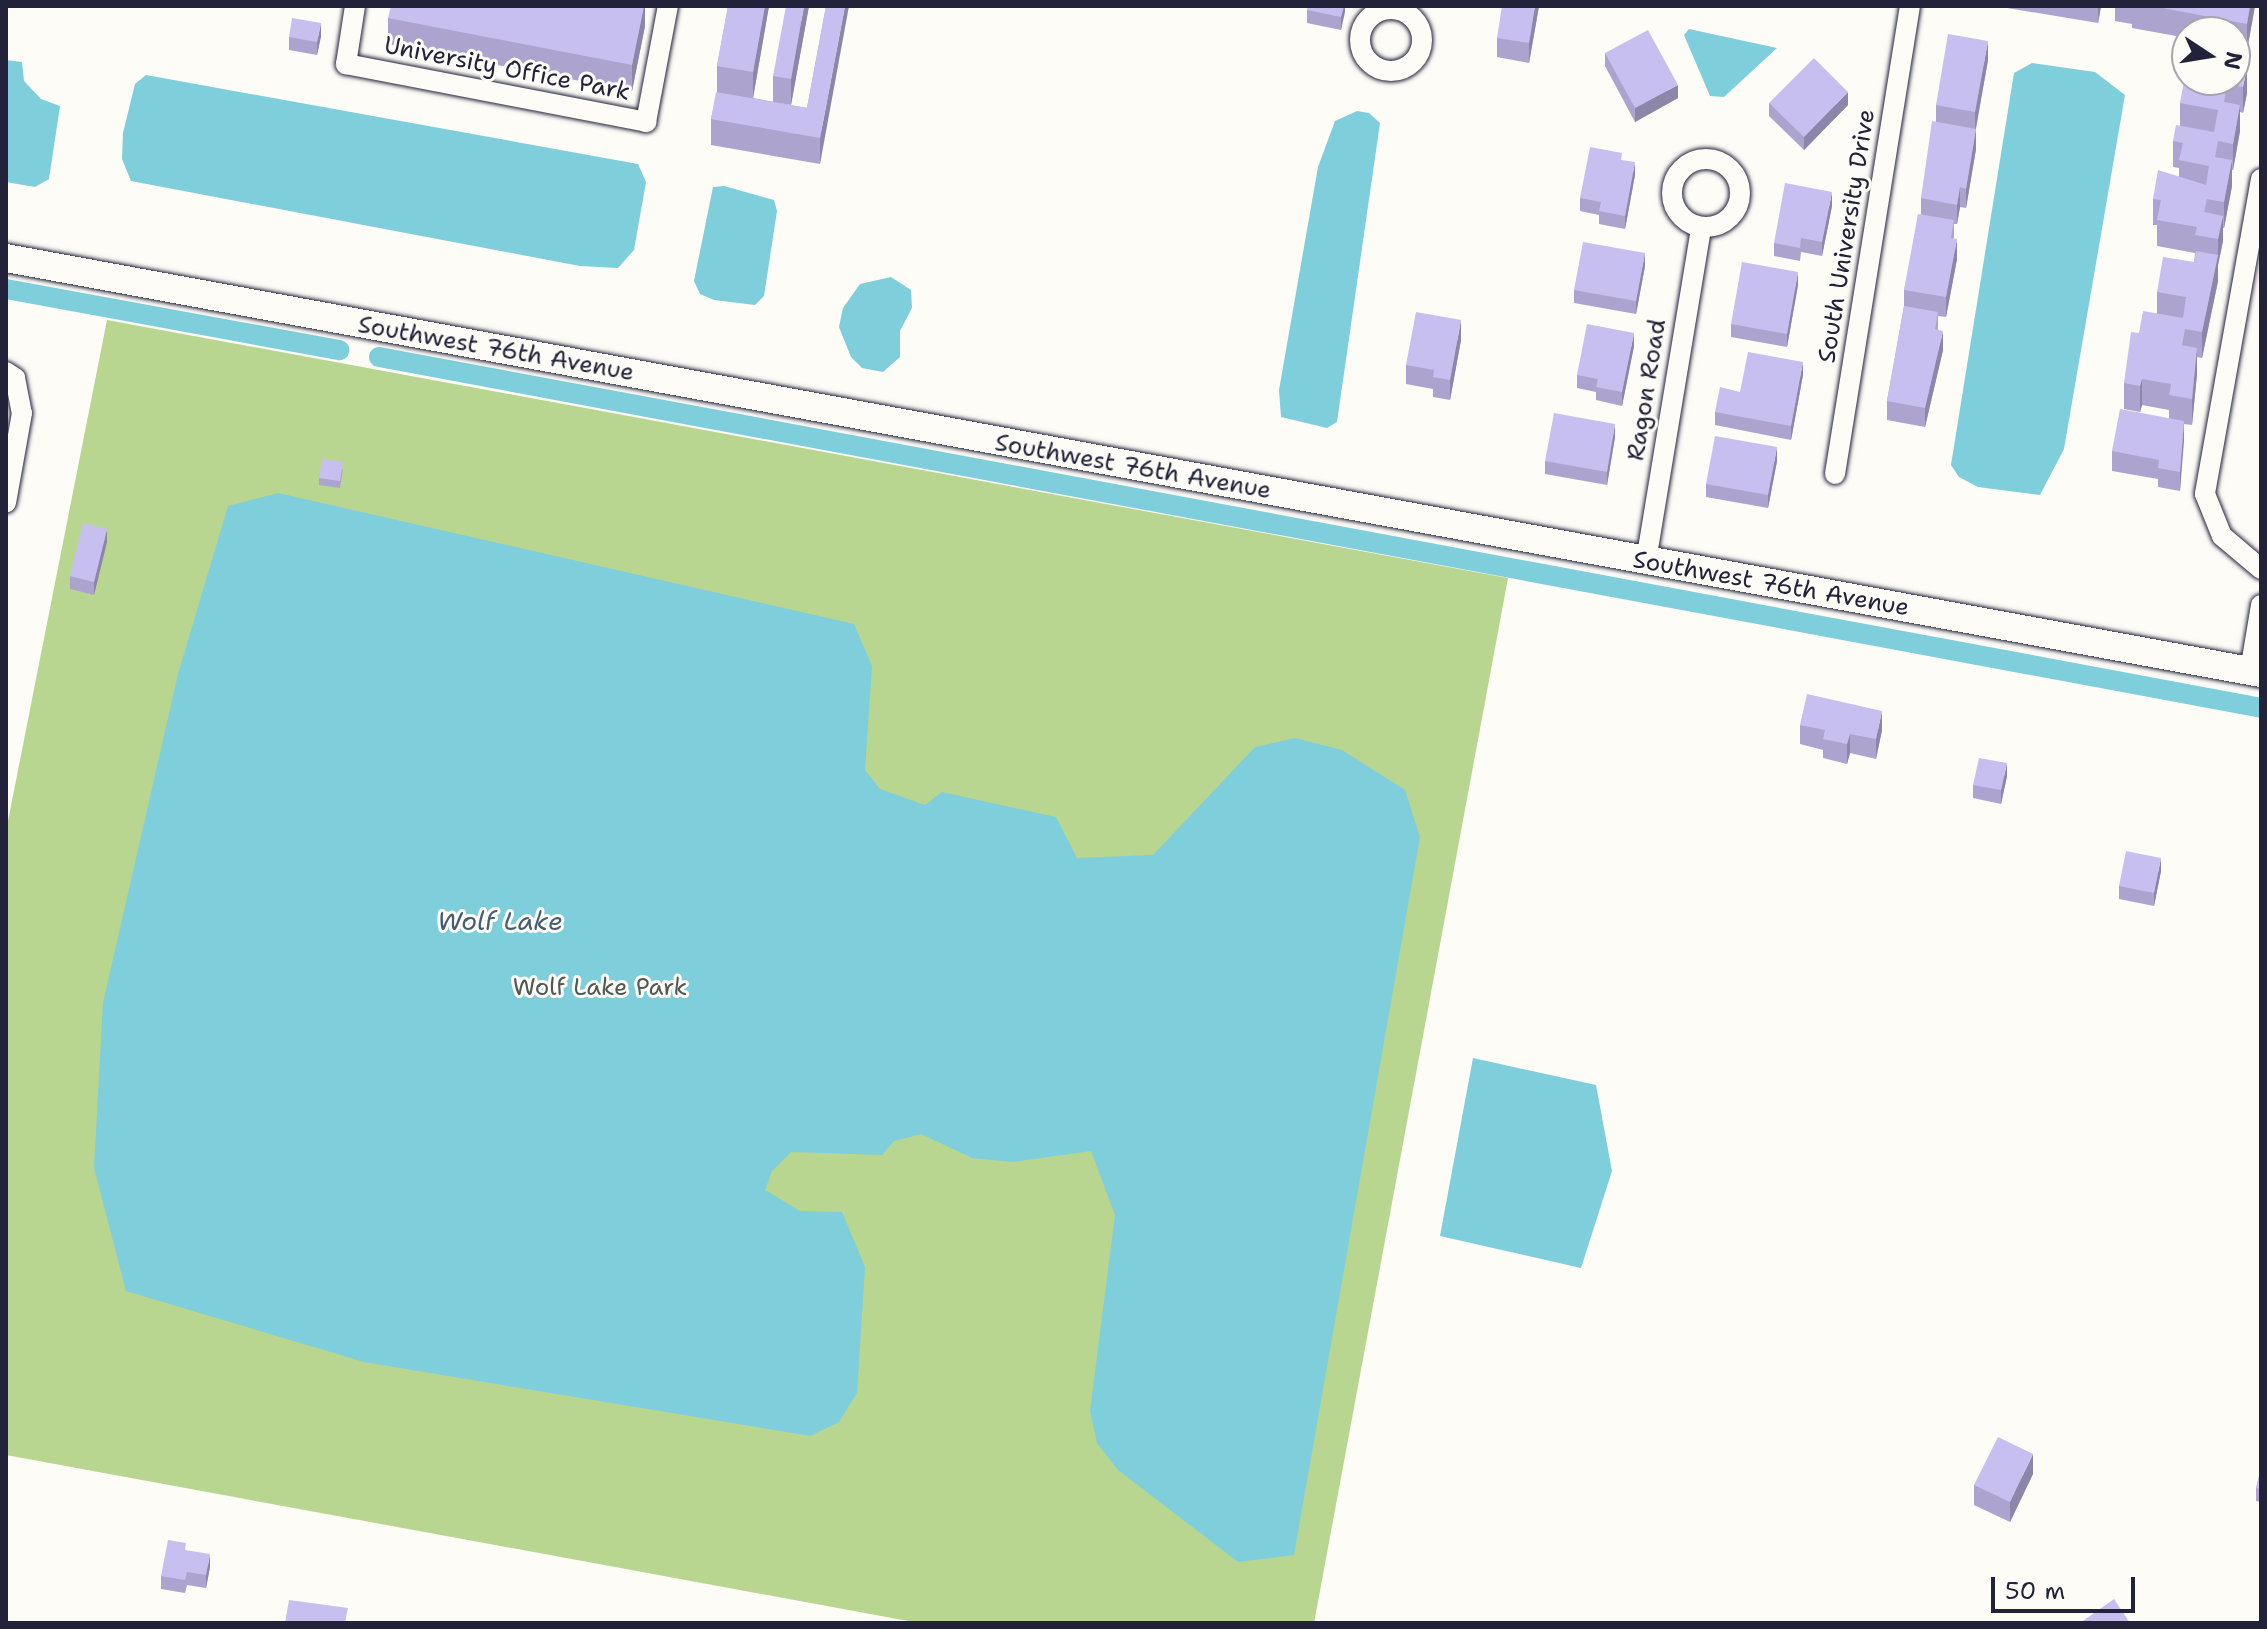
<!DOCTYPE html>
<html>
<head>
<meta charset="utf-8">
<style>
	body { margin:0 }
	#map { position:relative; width:2267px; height:1629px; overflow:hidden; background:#fdfcf7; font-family:"Shantell Sans",sans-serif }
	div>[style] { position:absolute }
	.green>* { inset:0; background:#b8d68f }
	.water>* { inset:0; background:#7fcedb }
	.canal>* { height:20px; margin:-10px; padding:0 10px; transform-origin:10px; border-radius:10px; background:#7fcedb }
	.roads { filter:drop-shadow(0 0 2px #22223b) drop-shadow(0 0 2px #22223b) }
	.street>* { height:20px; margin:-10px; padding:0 10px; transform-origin:10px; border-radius:10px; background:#fdfcf7 }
	.street>.ring { margin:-10px; padding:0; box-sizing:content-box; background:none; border:20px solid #fdfcf7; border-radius:50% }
	.secondary>* { height:28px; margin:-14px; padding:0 14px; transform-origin:14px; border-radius:14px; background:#fdfcf7 }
	.wall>* { inset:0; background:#aca4cf }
	.shaded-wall>* { inset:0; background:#8c86a9 }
	.building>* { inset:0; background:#c8bff1 }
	span { translate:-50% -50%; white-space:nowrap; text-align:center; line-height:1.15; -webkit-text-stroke:6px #fdfcf7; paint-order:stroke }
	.street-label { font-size:24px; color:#22223b }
	.park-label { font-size:24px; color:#4f5854 }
	.water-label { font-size:26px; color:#435e73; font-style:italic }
	.frame { position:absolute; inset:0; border:8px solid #22223b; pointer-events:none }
	.north { position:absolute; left:2171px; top:16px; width:80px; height:80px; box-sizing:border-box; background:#fdfcf7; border:2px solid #a5a5ac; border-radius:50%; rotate:102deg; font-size:22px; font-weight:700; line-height:32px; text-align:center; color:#22223b }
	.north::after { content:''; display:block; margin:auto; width:28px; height:36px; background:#22223b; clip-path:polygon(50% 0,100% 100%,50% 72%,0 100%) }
	.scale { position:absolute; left:1991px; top:1577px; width:144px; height:36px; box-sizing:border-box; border:4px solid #22223b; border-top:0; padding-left:10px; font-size:24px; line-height:28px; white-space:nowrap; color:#22223b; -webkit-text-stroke:6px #fdfcf7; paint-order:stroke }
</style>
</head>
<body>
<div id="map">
	<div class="green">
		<div style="clip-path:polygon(107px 320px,1508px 578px,1314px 1623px,919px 1623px,6px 1455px,6px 831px)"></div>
	</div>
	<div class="water">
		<div style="clip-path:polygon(1689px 29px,1777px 48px,1724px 97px,1710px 96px,1684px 35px)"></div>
		<div style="clip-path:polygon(6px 60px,22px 62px,24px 81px,41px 99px,60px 106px,49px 179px,35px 187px,6px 182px)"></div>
		<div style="clip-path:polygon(2032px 63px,2095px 72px,2125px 95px,2064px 449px,2040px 495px,1978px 487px,1959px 477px,1951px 465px,2014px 73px)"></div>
		<div style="clip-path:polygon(146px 75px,638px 164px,646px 182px,634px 250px,618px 268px,580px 266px,131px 181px,122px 159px,123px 133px,135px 84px)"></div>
		<div style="clip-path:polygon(1357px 111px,1369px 113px,1380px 123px,1337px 422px,1327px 428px,1281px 417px,1279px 390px,1318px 167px,1335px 121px)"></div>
		<div style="clip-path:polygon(724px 186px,774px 200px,777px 211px,764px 296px,755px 305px,714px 300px,700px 294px,694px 281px,713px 187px)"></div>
		<div style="clip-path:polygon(891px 277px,911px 290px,912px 308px,900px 331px,900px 357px,883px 372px,862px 368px,851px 357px,839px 327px,843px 308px,860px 284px)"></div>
		<div style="clip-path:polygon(278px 493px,854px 624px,872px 666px,865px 770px,880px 789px,925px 805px,942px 792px,1056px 817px,1077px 858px,1153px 855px,1255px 747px,1295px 738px,1342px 750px,1405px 790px,1420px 837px,1294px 1555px,1238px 1562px,1118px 1470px,1097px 1443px,1090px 1411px,1115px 1215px,1091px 1151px,1013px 1162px,972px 1158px,921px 1134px,894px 1141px,882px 1155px,791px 1152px,772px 1171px,765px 1190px,800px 1211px,842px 1212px,865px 1267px,857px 1393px,839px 1422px,810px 1436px,364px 1362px,126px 1291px,94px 1168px,103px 1003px,178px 674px,228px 506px)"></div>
		<div style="clip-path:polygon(1473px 1058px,1596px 1085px,1612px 1171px,1581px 1268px,1440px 1236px)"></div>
	</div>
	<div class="canal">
		<div style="left:6px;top:289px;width:339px;rotate:10.4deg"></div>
		<div style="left:379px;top:357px;width:1914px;rotate:10.56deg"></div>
	</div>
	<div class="roads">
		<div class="street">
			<div style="left:355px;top:6px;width:59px;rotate:98.8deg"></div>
			<div style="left:346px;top:64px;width:306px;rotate:10.9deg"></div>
			<div style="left:646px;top:122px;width:118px;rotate:-79.3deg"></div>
			<div class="ring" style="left:1360px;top:9px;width:42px;height:42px"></div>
			<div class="ring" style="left:1672px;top:159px;width:48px;height:48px"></div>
			<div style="left:2261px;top:179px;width:320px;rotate:100.1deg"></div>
			<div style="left:2205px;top:494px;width:45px;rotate:68deg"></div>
			<div style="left:2222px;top:536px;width:51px;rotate:40.2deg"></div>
			<div style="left:6px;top:372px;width:11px;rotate:34deg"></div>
			<div style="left:15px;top:378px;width:36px;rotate:79deg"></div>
			<div style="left:22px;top:413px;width:91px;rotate:100.1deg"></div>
			<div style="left:1835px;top:474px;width:474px;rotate:-80.9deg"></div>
			<div style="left:1646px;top:561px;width:338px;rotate:-80.6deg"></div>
			<div style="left:2250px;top:671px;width:67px;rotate:-80.5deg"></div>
		</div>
		<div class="secondary">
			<div style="left:6px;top:258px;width:2293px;rotate:10.43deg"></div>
		</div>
	</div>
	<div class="wall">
		<div style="clip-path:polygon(645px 6px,645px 26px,632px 91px,388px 44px,388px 18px)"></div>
		<div style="clip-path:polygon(728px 6px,769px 6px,753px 98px,807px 108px,826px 6px,820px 164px,711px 145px,711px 119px,717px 92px,717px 66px)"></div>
		<div style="clip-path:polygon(809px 6px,791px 105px,773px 102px,773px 76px)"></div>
		<div style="clip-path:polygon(1345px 6px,1341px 30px,1307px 23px,1307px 10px)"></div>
		<div style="clip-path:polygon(1539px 6px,1529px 63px,1497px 57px,1497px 38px)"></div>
		<div style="clip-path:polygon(1995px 6px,2101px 6px,2098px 23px)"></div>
		<div style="clip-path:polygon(2115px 6px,2255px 6px,2247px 50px,2235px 47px,2235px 32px,2187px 32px,2187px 38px,2132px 28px,2132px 24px,2115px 21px)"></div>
		<div style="clip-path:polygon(321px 36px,317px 55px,289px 50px,289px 37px)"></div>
		<div style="clip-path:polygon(1605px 53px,1678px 98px,1635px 122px,1605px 66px)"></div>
		<div style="clip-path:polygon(1988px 60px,1976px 129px,1976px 149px,1966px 208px,1960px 207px,1957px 224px,1954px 224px,1954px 238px,1957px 259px,1946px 317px,1938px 316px,1938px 330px,1943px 350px,1925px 427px,1887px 420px,1887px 401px,1904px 306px,1904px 290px,1921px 214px,1921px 198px,1936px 122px,1936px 105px)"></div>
		<div style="clip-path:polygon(2235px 65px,2247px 93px,2243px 113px,2240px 112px,2240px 131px,2233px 170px,2232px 170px,2232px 186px,2224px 228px,2223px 228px,2223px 241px,2218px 265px,2218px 281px,2202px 358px,2197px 357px,2197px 374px,2192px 425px,2184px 424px,2180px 491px,2158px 487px,2158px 479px,2112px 471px,2112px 451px,2169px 418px,2169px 410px,2142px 405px,2140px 412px,2124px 409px,2124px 383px,2139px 333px,2157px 313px,2157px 292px,2194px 262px,2195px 253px,2157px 246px,2157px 225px,2153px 225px,2153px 199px,2179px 176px,2179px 168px,2173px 167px,2173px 141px,2180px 126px,2180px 103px,2187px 80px)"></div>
		<div style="clip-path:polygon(1769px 103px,1848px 105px,1804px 150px,1769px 116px)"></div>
		<div style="clip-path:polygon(1622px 160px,1635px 175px,1625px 229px,1599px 224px,1599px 215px,1580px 211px,1580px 198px)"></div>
		<div style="clip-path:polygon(1832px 206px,1822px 256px,1801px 252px,1800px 261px,1774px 256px,1774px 243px)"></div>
		<div style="clip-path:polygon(1645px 266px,1636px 314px,1574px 303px,1574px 290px)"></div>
		<div style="clip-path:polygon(1798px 285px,1787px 347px,1731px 337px,1731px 324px)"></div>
		<div style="clip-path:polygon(1461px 340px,1450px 400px,1433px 397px,1433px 389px,1406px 384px,1406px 365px)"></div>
		<div style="clip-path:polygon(1634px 346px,1622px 406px,1596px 400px,1596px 392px,1577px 388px,1577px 375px)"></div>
		<div style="clip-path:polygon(1803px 375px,1791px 440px,1715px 425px,1715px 412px,1740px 392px)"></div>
		<div style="clip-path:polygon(1615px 437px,1607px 485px,1545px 474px,1545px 461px)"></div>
		<div style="clip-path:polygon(1777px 461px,1768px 508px,1706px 497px,1706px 484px)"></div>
		<div style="clip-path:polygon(343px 469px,340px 488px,319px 485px,319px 478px)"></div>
		<div style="clip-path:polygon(107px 542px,94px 595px,70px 589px,70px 576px)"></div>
		<div style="clip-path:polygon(1800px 725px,1882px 730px,1876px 759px,1850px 753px,1847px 764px,1823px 758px,1823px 750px,1800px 744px)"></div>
		<div style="clip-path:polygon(2007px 776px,2001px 804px,1973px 798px,1973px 785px)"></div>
		<div style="clip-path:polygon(2161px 871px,2154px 906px,2119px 899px,2119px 886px)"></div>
		<div style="clip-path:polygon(2261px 1469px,2261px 1502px,2256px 1501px,2256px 1488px)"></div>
		<div style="clip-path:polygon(2033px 1474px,2010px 1522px,1974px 1505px,1974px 1485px)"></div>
		<div style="clip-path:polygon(186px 1550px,210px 1567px,206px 1588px,187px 1585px,185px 1593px,161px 1589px,161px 1576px)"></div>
	</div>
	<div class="shaded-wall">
		<div style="clip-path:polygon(644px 6px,645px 6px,645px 26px,632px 91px,632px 65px)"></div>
		<div style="clip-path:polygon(765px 6px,769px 6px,753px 98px,753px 72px)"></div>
		<div style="clip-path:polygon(804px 6px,809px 6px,791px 105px,791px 79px)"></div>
		<div style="clip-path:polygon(845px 6px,849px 6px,820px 164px,820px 138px)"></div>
		<div style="clip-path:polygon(1344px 6px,1345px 6px,1345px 12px,1341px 30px,1341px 17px)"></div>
		<div style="clip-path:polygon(1535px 6px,1539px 6px,1529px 63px,1529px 43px)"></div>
		<div style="clip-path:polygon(2098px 6px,2101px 6px,2098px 23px)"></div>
		<div style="clip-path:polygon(2250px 6px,2255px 6px,2247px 50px,2247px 24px)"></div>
		<div style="clip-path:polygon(321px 23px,321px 36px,317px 55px,317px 42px)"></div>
		<div style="clip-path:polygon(1988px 41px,1988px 60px,1975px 132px,1975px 112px)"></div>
		<div style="clip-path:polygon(2247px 67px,2247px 93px,2243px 113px,2243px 87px)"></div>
		<div style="clip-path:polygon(1678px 85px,1678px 98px,1635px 122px,1635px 108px)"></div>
		<div style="clip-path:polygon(1848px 92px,1848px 105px,1804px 150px,1804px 137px)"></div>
		<div style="clip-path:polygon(2240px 105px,2240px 131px,2233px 170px,2233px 144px)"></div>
		<div style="clip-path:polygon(1976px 129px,1976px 149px,1966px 208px,1966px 189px)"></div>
		<div style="clip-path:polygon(2232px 160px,2232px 186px,2224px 228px,2224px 202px)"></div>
		<div style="clip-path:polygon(1635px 162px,1635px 175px,1625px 229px,1625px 216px)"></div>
		<div style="clip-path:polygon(1960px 187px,1960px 207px,1957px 224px,1957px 205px)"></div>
		<div style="clip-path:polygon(1832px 192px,1832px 206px,1822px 256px,1822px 242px)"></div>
		<div style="clip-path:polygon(2223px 216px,2223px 241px,2218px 265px,2218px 239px)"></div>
		<div style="clip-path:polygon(1957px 239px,1957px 259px,1946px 317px,1946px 297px)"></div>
		<div style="clip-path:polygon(1645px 253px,1645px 266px,1636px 314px,1636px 301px)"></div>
		<div style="clip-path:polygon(2218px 255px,2218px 281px,2202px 358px,2202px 332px)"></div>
		<div style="clip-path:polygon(1798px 272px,1798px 285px,1787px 347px,1787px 334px)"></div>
		<div style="clip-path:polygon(1461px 320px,1461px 340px,1450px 400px,1450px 380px)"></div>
		<div style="clip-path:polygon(1943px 331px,1943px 350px,1925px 427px,1925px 408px)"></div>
		<div style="clip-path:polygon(1634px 333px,1634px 346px,1622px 406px,1622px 392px)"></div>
		<div style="clip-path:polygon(2197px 348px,2197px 374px,2192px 425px,2192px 399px)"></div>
		<div style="clip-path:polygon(1803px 362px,1803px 375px,1791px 440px,1791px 426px)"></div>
		<div style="clip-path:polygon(2142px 379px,2142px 405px,2140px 412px,2140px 386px)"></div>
		<div style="clip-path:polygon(2184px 421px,2184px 441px,2180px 491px,2180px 472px)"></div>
		<div style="clip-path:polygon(1615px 424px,1615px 437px,1607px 485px,1607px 472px)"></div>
		<div style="clip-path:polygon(1777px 447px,1777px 461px,1768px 508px,1768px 495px)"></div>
		<div style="clip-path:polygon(107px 529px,107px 542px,94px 595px,94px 582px)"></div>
		<div style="clip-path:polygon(1882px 711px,1882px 730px,1876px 759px,1876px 739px)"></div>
		<div style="clip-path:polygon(1850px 734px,1850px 753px,1847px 764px,1847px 744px)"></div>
		<div style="clip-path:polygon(2007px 763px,2007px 776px,2001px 804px,2001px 790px)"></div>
		<div style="clip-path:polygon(2161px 858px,2161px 871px,2154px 906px,2154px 893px)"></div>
		<div style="clip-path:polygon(2033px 1454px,2033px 1474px,2010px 1522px,2010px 1502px)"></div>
		<div style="clip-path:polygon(210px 1554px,210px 1567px,206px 1588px,206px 1575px)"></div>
	</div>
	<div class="building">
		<div style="clip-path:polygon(391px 6px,644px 6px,632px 65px,388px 18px)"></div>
		<div style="clip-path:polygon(728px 6px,765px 6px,753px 72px,717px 66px)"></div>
		<div style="clip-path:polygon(786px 6px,804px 6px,791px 79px,773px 76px)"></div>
		<div style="clip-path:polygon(826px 6px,845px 6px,820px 138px,711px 119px,716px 92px,807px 108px)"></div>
		<div style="clip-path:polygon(1308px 6px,1344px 6px,1341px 17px,1307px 10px)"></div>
		<div style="clip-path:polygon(1502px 6px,1535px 6px,1529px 43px,1497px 38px)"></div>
		<div style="clip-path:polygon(2152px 6px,2250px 6px,2247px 24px)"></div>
		<div style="clip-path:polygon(292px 18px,321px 23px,317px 42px,289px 37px)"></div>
		<div style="clip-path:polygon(1648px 30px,1678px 85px,1635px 108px,1605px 53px)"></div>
		<div style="clip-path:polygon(1948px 34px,1988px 41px,1975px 112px,1936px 105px)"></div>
		<div style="clip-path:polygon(1814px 58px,1848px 92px,1804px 137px,1769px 103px)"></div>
		<div style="clip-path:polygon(2235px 65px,2247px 67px,2243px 87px,2227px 84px,2224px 102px,2240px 105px,2233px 144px,2218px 141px,2215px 157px,2232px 160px,2224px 202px,2207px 199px,2204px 212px,2223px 216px,2218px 239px,2195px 235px,2197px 227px,2157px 220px,2161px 200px,2153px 199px,2158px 170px,2206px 185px,2209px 166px,2179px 160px,2183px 143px,2173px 141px,2176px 125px,2214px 132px,2218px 110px,2180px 103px,2185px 75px,2187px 75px,2187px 80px,2235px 80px)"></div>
		<div style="clip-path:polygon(1932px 121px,1976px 129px,1966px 189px,1960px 187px,1957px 205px,1921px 198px)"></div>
		<div style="clip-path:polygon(1590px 147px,1622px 153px,1621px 160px,1635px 162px,1625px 216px,1599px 211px,1601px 202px,1580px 198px)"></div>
		<div style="clip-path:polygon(1785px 183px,1832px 192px,1822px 242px,1801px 238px,1800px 248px,1774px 243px)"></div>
		<div style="clip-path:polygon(1918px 214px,1954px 220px,1951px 238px,1957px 239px,1946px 297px,1904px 290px)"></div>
		<div style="clip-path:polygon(1583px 242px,1645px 253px,1636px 301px,1574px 290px)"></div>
		<div style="clip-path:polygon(2196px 251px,2218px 255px,2202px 332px,2185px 329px,2182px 345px,2197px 348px,2192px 399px,2169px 395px,2171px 384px,2142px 379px,2140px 386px,2124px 383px,2131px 332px,2139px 333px,2143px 311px,2183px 318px,2186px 297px,2157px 292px,2163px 257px,2194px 262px)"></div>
		<div style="clip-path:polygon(1742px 262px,1798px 272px,1787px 334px,1731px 324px)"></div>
		<div style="clip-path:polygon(1904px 306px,1938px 312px,1935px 329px,1943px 331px,1925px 408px,1887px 401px)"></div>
		<div style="clip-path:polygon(1416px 312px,1461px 320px,1450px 380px,1433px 377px,1434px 370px,1406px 365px)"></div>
		<div style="clip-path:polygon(1587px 324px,1634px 333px,1622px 392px,1596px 387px,1598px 379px,1577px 375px)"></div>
		<div style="clip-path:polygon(1748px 352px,1803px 362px,1791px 426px,1715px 412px,1720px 387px,1740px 392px)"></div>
		<div style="clip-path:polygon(2120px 409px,2184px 421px,2180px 472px,2158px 468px,2159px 460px,2112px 451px)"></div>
		<div style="clip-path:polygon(1554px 413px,1615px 424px,1607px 472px,1545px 461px)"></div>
		<div style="clip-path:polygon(1715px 436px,1777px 447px,1768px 495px,1706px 484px)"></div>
		<div style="clip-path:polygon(322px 459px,343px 462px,340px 481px,319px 478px)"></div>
		<div style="clip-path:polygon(83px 523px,107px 529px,94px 582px,70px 576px)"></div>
		<div style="clip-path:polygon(1807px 694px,1882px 711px,1876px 739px,1850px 734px,1847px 744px,1823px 739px,1825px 730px,1800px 725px)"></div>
		<div style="clip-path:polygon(1979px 758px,2007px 763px,2001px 790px,1973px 785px)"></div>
		<div style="clip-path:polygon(2126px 851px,2161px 858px,2154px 893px,2119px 886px)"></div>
		<div style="clip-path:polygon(1998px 1437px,2033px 1454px,2010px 1502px,1974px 1485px)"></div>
		<div style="clip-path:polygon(2261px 1469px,2261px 1489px,2256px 1488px)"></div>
		<div style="clip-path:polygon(168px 1540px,186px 1543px,185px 1550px,210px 1554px,206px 1575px,187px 1572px,185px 1580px,161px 1576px)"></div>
		<div style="clip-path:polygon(2114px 1599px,2130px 1623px,2080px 1623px)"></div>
		<div style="clip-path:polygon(289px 1600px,348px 1608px,345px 1623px,285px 1623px)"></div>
	</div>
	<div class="street-label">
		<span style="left:507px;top:69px;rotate:11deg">University Office Park</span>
		<span style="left:1847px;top:236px;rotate:-81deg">South University Drive</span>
		<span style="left:496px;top:349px;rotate:10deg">Southwest 76th Avenue</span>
		<span style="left:1647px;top:390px;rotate:-81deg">Ragon Road</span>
		<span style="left:1133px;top:467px;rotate:10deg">Southwest 76th Avenue</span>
		<span style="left:1771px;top:584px;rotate:10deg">Southwest 76th Avenue</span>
	</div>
	<div class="park-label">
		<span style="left:600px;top:988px">Wolf Lake Park</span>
	</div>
	<div class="water-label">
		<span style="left:500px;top:921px">Wolf Lake</span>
	</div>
	<div class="frame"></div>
	<div class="north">N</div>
	<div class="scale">50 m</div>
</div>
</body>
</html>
